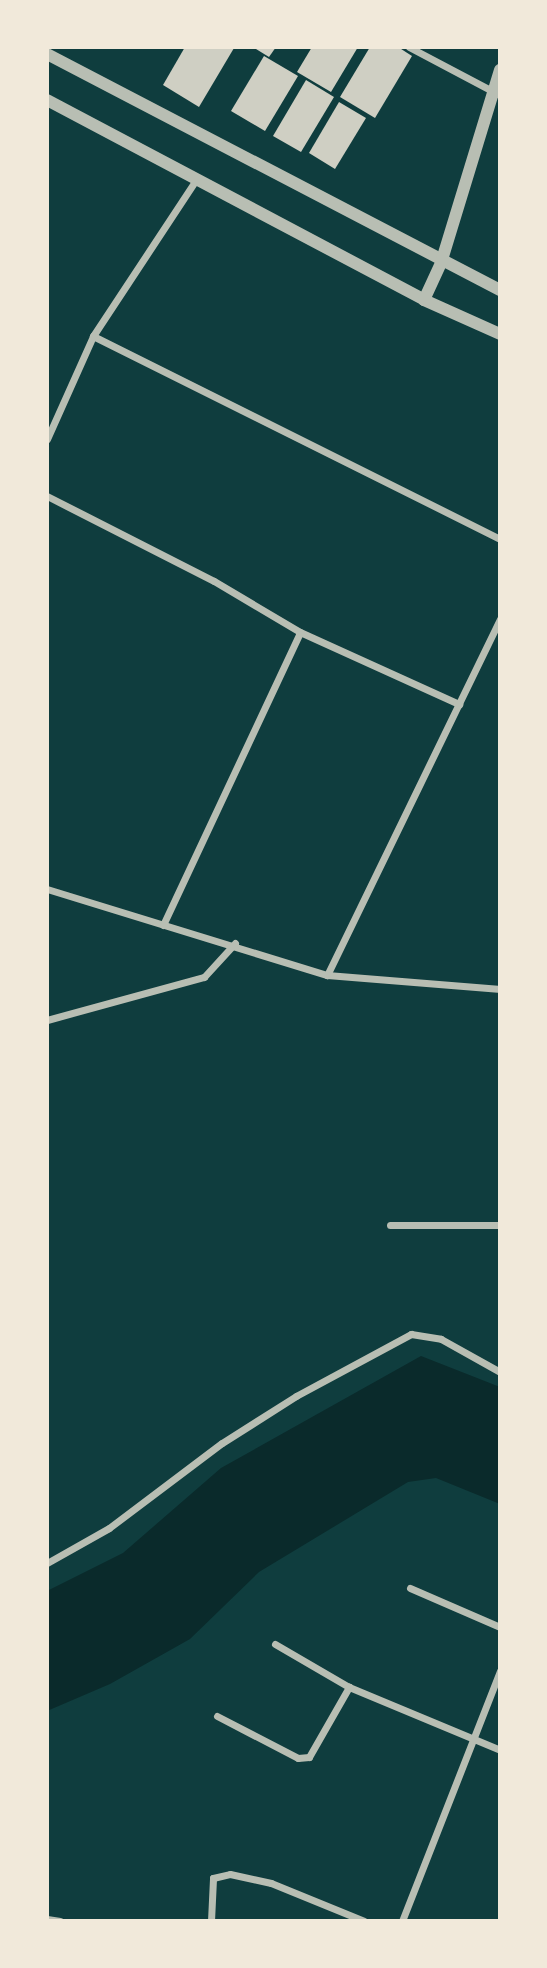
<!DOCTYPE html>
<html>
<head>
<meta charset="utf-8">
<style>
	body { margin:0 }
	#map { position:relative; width:547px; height:1968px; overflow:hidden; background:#0f3d3e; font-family:Raleway,sans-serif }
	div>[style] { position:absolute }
	.water>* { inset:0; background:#0a2a2b }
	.building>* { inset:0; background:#cfcfc3 }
	.minor>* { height:7px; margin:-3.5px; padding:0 3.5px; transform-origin:3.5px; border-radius:3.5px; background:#b8beb3 }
	.tertiary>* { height:12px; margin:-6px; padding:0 6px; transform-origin:6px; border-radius:6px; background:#b8beb3 }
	span { translate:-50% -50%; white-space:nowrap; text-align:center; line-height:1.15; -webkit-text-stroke:5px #f1e9da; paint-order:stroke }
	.frame { position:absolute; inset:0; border:49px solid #f1e9da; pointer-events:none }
</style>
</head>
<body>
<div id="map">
	<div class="water">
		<div style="clip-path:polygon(421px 1356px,500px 1387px,500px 1504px,436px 1478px,408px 1482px,259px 1572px,190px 1639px,110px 1684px,47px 1711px,47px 1591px,123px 1553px,221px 1468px)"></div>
	</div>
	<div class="building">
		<div style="clip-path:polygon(185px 47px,234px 48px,199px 107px,163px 85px)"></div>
		<div style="clip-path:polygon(253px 47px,276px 47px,269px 57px)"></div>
		<div style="clip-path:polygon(312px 47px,358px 47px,331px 92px,297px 72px)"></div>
		<div style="clip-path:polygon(370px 47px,398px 47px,412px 56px,375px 118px,340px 97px)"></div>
		<div style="clip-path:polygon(264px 56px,298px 76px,265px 131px,231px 111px)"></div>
		<div style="clip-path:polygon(306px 80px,334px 97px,301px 152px,273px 136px)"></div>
		<div style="clip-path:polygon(339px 102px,366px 118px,335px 169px,309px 153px)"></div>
	</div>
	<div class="minor">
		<div style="left:409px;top:47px;width:103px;rotate:27.8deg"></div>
		<div style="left:93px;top:336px;width:455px;rotate:26.5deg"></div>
		<div style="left:47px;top:439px;width:113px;rotate:-65.9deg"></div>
		<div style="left:93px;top:336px;width:187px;rotate:-56.6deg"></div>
		<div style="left:47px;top:496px;width:187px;rotate:27deg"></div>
		<div style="left:214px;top:581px;width:100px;rotate:30.7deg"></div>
		<div style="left:300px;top:632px;width:175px;rotate:24.4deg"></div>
		<div style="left:500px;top:619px;width:396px;rotate:115.9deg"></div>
		<div style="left:327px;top:975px;width:174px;rotate:4.6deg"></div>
		<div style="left:47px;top:889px;width:293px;rotate:17.1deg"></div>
		<div style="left:163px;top:925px;width:323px;rotate:-64.9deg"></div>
		<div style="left:47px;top:1020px;width:163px;rotate:-15.3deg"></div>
		<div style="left:204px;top:977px;width:46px;rotate:-47.6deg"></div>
		<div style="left:390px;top:1225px;width:110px"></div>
		<div style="left:47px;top:1563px;width:71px;rotate:-29.4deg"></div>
		<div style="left:109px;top:1528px;width:141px;rotate:-37deg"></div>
		<div style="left:222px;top:1443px;width:88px;rotate:-32.4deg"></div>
		<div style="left:296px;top:1396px;width:131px;rotate:-28.3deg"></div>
		<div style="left:411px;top:1334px;width:30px;rotate:9deg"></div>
		<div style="left:441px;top:1339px;width:68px;rotate:29.2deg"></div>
		<div style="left:410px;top:1588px;width:98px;rotate:23.4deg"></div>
		<div style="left:275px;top:1644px;width:86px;rotate:30.2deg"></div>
		<div style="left:217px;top:1716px;width:91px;rotate:27.4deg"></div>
		<div style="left:298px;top:1758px;width:11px;rotate:-5deg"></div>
		<div style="left:309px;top:1757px;width:81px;rotate:-60.3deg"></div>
		<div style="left:349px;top:1687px;width:164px;rotate:22.6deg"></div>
		<div style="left:47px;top:1919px;width:13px;rotate:9deg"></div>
		<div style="left:211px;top:1921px;width:43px;rotate:-87.3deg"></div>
		<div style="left:213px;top:1878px;width:17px;rotate:-13deg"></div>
		<div style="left:230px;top:1874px;width:42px;rotate:12.4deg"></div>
		<div style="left:271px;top:1883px;width:100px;rotate:22.2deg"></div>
		<div style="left:402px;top:1921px;width:269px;rotate:-68.6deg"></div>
	</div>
	<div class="tertiary">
		<div style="left:47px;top:54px;width:511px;rotate:27.52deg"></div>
		<div style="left:47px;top:100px;width:427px;rotate:27.9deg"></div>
		<div style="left:424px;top:300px;width:83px;rotate:24.1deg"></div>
		<div style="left:424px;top:300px;width:41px;rotate:-65.3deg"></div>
		<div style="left:441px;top:263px;width:202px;rotate:-73deg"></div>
	</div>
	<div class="frame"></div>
</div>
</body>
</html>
